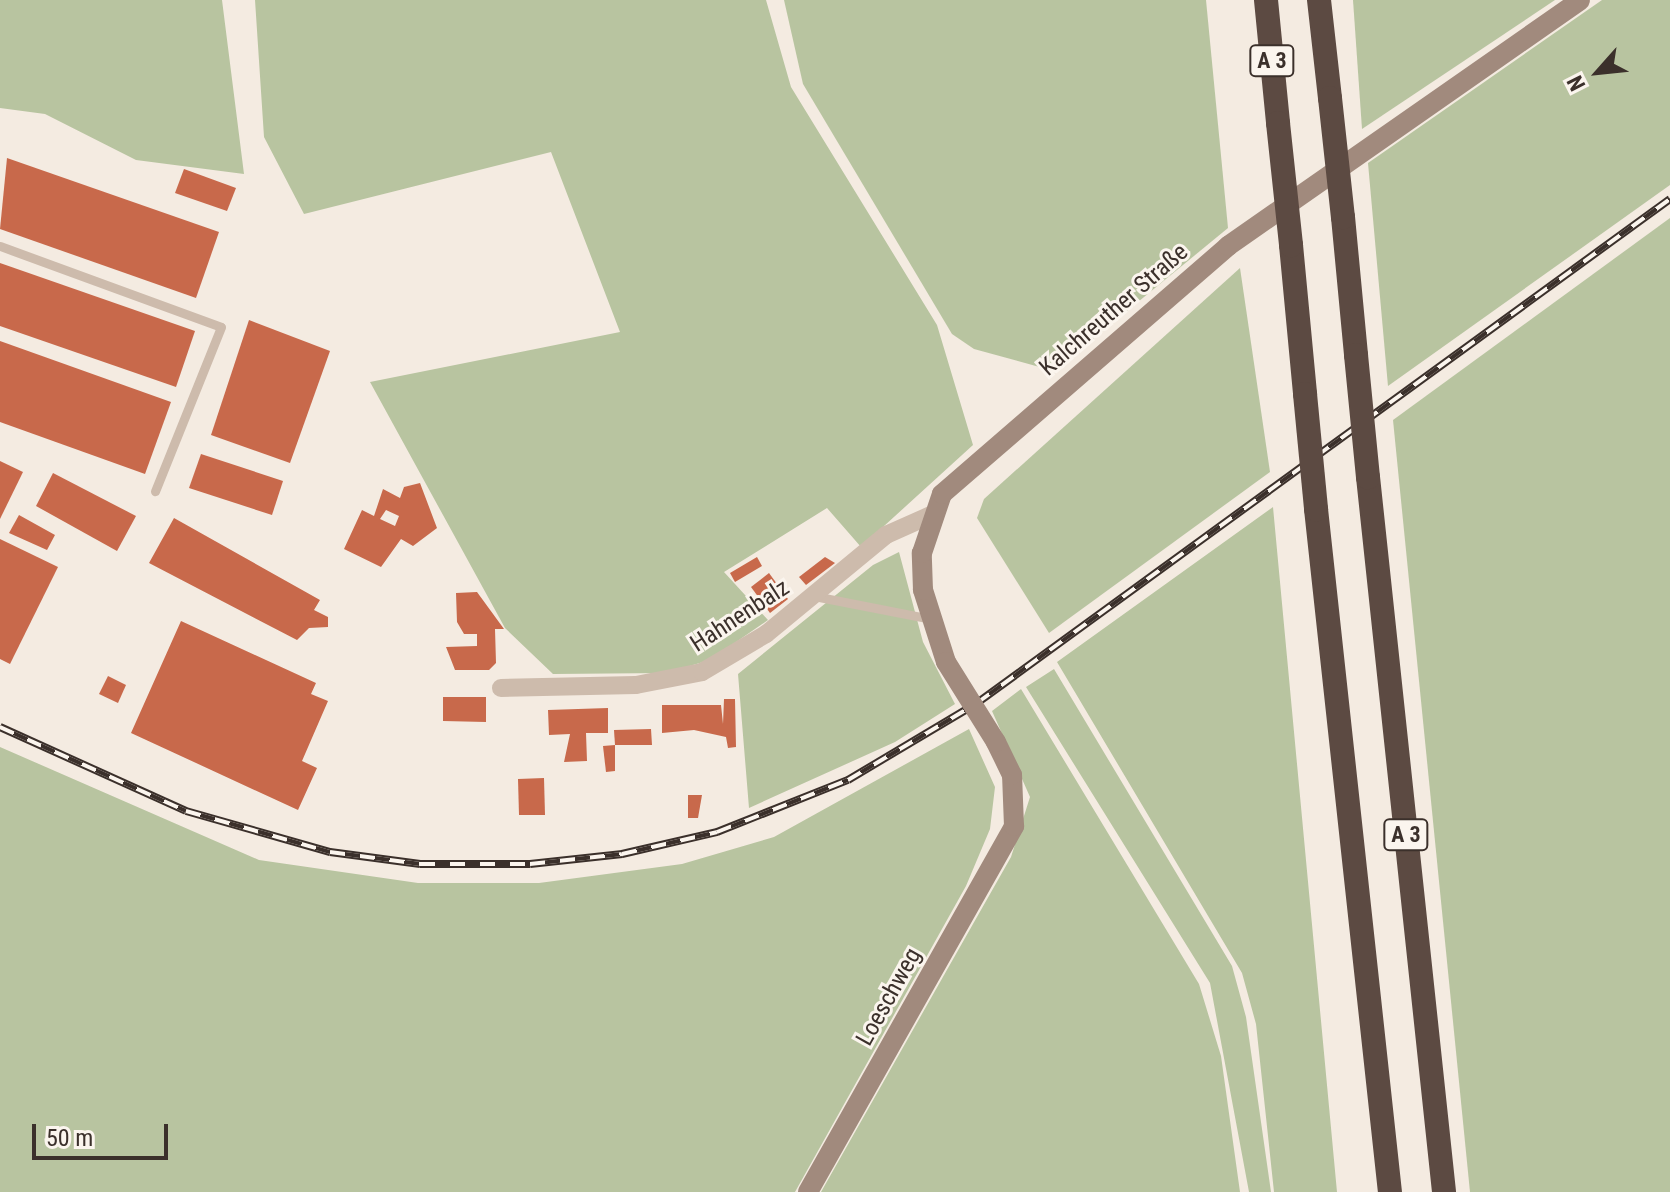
<!DOCTYPE html>
<html>
<head>
<meta charset="utf-8">
<style>
	body { margin:0 }
	#map { position:relative; width:1670px; height:1192px; overflow:hidden; background:#f4ebe1; font-family:"Roboto Condensed",sans-serif }
	div>[style] { position:absolute }
	.green>* { inset:0; background:#b8c4a0 }
	.building>* { inset:0; background:#c8694b }
	.lane>* { height:9px; margin:-4.5px; padding:0 4.5px; transform-origin:4.5px; border-radius:4.5px; background:#cdbbac }
	.street>* { height:18px; margin:-9px; padding:0 9px; transform-origin:9px; border-radius:9px; background:#cdbbac }
	.secondary>* { height:20px; margin:-10px; padding:0 10px; transform-origin:10px; border-radius:10px; background:#a18a7d }
	.highway>* { height:24px; margin:-12px; padding:0 12px; transform-origin:12px; border-radius:12px; background:#5c4a42 }
	.rail>* { height:8px; margin-top:-4px; transform-origin:0; background:repeating-linear-gradient(90deg,#fbf5ee 0 15px,#3b302b 0 30px); box-sizing:border-box; border-block:2px solid #3b302b }
	.secondary-bridge>* { height:20px; margin:-10px; padding:0 10px; transform-origin:10px; border-radius:10px; background:#a18a7d }
	.highway-bridge>* { height:24px; margin:-12px; padding:0 12px; transform-origin:12px; border-radius:12px; background:#5c4a42 }
	span { translate:-50% -50%; white-space:nowrap; text-align:center; line-height:1.15; -webkit-text-stroke:6px #fbf5ee; paint-order:stroke }
	.shield-label span { padding:2px 6px; background:#fbf5ee; border:2px solid; border-radius:6px; -webkit-text-stroke-width:0 }
	.shield-label { font-size:22px; color:#3b302b; font-weight:700 }
	.street-label { font-size:24px; color:#3b302b }
	.north { position:absolute; left:1558px; top:32px; width:80px; height:80px; -webkit-text-stroke:6px #fbf5ee; paint-order:stroke; rotate:243deg; font-size:22px; font-weight:700; line-height:32px; text-align:center; color:#3b302b }
	.north::after { content:''; display:block; margin:auto; width:28px; height:36px; background:#3b302b; clip-path:polygon(50% 0,100% 100%,50% 72%,0 100%) }
	.scale { position:absolute; left:32px; top:1124px; width:136px; height:36px; box-sizing:border-box; border:4px solid #3b302b; border-top:0; padding-left:10px; font-size:24px; line-height:28px; white-space:nowrap; color:#3b302b; -webkit-text-stroke:6px #fbf5ee; paint-order:stroke }
</style>
</head>
<body>
<div id="map">
	<div class="green">
		<div style="clip-path:polygon(0 0,222px 0,244px 174px,136px 160px,45px 114px,0 108px)"></div>
		<div style="clip-path:polygon(255px 0,766px 0,791px 87px,937px 325px,973px 445px,861px 547px,827px 508px,724px 572px,768px 620px,710px 660px,666px 673px,553px 674px,505px 628px,370px 382px,620px 332px,551px 152px,304px 214px,264px 137px)"></div>
		<div style="clip-path:polygon(784px 0,1206px 0,1228px 228px,1054px 371px,974px 349px,952px 334px,803px 84px)"></div>
		<div style="clip-path:polygon(1353px 0,1555px 0,1362px 129px)"></div>
		<div style="clip-path:polygon(1602px 0,1670px 0,1670px 185px,1388px 386px,1368px 163px)"></div>
		<div style="clip-path:polygon(1670px 218px,1670px 1192px,1470px 1192px,1393px 420px)"></div>
		<div style="clip-path:polygon(1240px 268px,1270px 472px,1049px 633px,977px 518px,984px 499px)"></div>
		<div style="clip-path:polygon(1273px 507px,1337px 1192px,1274px 1192px,1256px 1024px,1242px 973px,1057px 662px)"></div>
		<div style="clip-path:polygon(899px 552px,923px 642px,955px 704px,895px 742px,749px 808px,738px 674px,873px 565px)"></div>
		<div style="clip-path:polygon(1054px 669px,1232px 966px,1246px 1017px,1271px 1192px,1249px 1192px,1210px 983px,1026px 687px)"></div>
		<div style="clip-path:polygon(1021px 689px,1199px 984px,1221px 1056px,1240px 1192px,821px 1192px,1011px 857px,1030px 797px,992px 711px)"></div>
		<div style="clip-path:polygon(969px 729px,995px 787px,990px 829px,966px 886px,795px 1192px,0 1192px,0 747px,259px 860px,418px 883px,539px 883px,682px 864px,774px 837px)"></div>
	</div>
	<div class="building">
		<div style="clip-path:polygon(7px 158px,219px 232px,196px 298px,0 229px)"></div>
		<div style="clip-path:polygon(184px 169px,236px 188px,227px 211px,175px 193px)"></div>
		<div style="clip-path:polygon(0 263px,195px 331px,176px 387px,0 326px)"></div>
		<div style="clip-path:polygon(249px 320px,330px 351px,290px 463px,211px 435px)"></div>
		<div style="clip-path:polygon(0 341px,171px 402px,145px 474px,0 422px)"></div>
		<div style="clip-path:polygon(201px 454px,283px 481px,272px 515px,189px 488px)"></div>
		<div style="clip-path:polygon(0 461px,23px 472px,0 519px)"></div>
		<div style="clip-path:polygon(53px 473px,136px 516px,117px 551px,36px 506px)"></div>
		<div style="clip-path:polygon(evenodd,420px 483px,437px 528px,413px 546px,401px 539px,381px 567px,344px 549px,362px 510px,374px 516px,383px 489px,400px 498px,404px 487px,420px 483px,386px 510px,399px 516px,395px 526px,380px 519px,386px 510px)"></div>
		<div style="clip-path:polygon(19px 515px,55px 535px,47px 550px,9px 533px)"></div>
		<div style="clip-path:polygon(174px 518px,320px 600px,314px 610px,328px 617px,328px 627px,309px 628px,297px 640px,149px 563px)"></div>
		<div style="clip-path:polygon(0 539px,58px 567px,10px 664px,0 659px)"></div>
		<div style="clip-path:polygon(757px 557px,762px 566px,735px 582px,730px 573px)"></div>
		<div style="clip-path:polygon(825px 557px,835px 563px,806px 585px,799px 577px)"></div>
		<div style="clip-path:polygon(769px 573px,788px 599px,770px 613px,751px 587px)"></div>
		<div style="clip-path:polygon(477px 592px,504px 629px,495px 629px,496px 663px,489px 670px,455px 670px,446px 647px,477px 646px,477px 634px,464px 634px,457px 622px,456px 593px)"></div>
		<div style="clip-path:polygon(181px 621px,316px 683px,311px 694px,328px 701px,302px 761px,317px 768px,298px 810px,131px 733px)"></div>
		<div style="clip-path:polygon(108px 676px,126px 685px,118px 703px,99px 694px)"></div>
		<div style="clip-path:polygon(443px 697px,486px 697px,486px 722px,443px 721px)"></div>
		<div style="clip-path:polygon(724px 699px,735px 699px,736px 747px,728px 748px,726px 737px,694px 730px,662px 733px,662px 705px,721px 705px,723px 724px)"></div>
		<div style="clip-path:polygon(608px 708px,608px 733px,586px 733px,587px 761px,564px 762px,570px 734px,549px 735px,548px 710px)"></div>
		<div style="clip-path:polygon(651px 729px,652px 745px,615px 745px,614px 730px)"></div>
		<div style="clip-path:polygon(615px 745px,615px 771px,606px 772px,603px 746px)"></div>
		<div style="clip-path:polygon(544px 778px,545px 815px,519px 815px,518px 779px)"></div>
		<div style="clip-path:polygon(688px 795px,702px 795px,698px 818px,688px 818px)"></div>
	</div>
	<div class="lane">
		<div style="left:0;top:246px;width:235px;rotate:20.1deg"></div>
		<div style="left:221px;top:327px;width:177px;rotate:111.9deg"></div>
		<div style="left:814px;top:596px;width:119px;rotate:11.1deg"></div>
	</div>
	<div class="street">
		<div style="left:501px;top:688px;width:135px;rotate:-1.3deg"></div>
		<div style="left:636px;top:685px;width:67px;rotate:-11.1deg"></div>
		<div style="left:702px;top:672px;width:74px;rotate:-30.7deg"></div>
		<div style="left:766px;top:634px;width:156px;rotate:-39.5deg"></div>
		<div style="left:886px;top:535px;width:49px;rotate:-24deg"></div>
	</div>
	<div class="secondary">
		<div style="left:946px;top:662px;width:76px;rotate:-107.7deg"></div>
		<div style="left:923px;top:590px;width:37px;rotate:-92deg"></div>
		<div style="left:922px;top:553px;width:62px;rotate:-71.3deg"></div>
		<div style="left:942px;top:494px;width:379px;rotate:-40.9deg"></div>
		<div style="left:1228px;top:246px;width:429px;rotate:-34.9deg"></div>
		<div style="left:808px;top:1192px;width:420px;rotate:-60.6deg"></div>
		<div style="left:1014px;top:826px;width:51px;rotate:-92.2deg"></div>
		<div style="left:1012px;top:775px;width:37px;rotate:-116deg"></div>
	</div>
	<div class="highway">
		<div style="left:1266px;top:0;width:124px;rotate:84.4deg"></div>
		<div style="left:1319px;top:0;width:99px;rotate:83.6deg"></div>
		<div style="left:1343px;top:217px;width:139px;rotate:84.6deg"></div>
		<div style="left:1291px;top:245px;width:150px;rotate:84.6deg"></div>
		<div style="left:1368px;top:477px;width:719px;rotate:83.93deg"></div>
		<div style="left:1316px;top:509px;width:687px;rotate:83.82deg"></div>
	</div>
	<div class="rail">
		<div style="left:0;top:727px;width:204px;rotate:24.3deg"></div>
		<div style="left:186px;top:811px;width:150px;rotate:15.9deg"></div>
		<div style="left:330px;top:852px;width:91px;rotate:7.6deg"></div>
		<div style="left:420px;top:864px;width:110px"></div>
		<div style="left:530px;top:864px;width:93px;rotate:-6.2deg"></div>
		<div style="left:622px;top:854px;width:98px;rotate:-13deg"></div>
		<div style="left:717px;top:832px;width:141px;rotate:-21.7deg"></div>
		<div style="left:848px;top:780px;width:150px;rotate:-30.8deg"></div>
		<div style="left:977px;top:703px;width:857px;rotate:-36.03deg"></div>
	</div>
	<div class="secondary-bridge">
		<div style="left:946px;top:662px;width:94px;rotate:58deg"></div>
	</div>
	<div class="highway-bridge">
		<div style="left:1330px;top:98px;width:120px;rotate:83.8deg"></div>
		<div style="left:1278px;top:123px;width:123px;rotate:83.9deg"></div>
		<div style="left:1356px;top:355px;width:123px;rotate:84.4deg"></div>
		<div style="left:1305px;top:394px;width:116px;rotate:84.5deg"></div>
	</div>
	<div class="shield-label">
		<span style="left:1272px;top:61px">A 3</span>
		<span style="left:1406px;top:835px">A 3</span>
	</div>
	<div class="street-label">
		<span style="left:1114px;top:310px;rotate:-41deg">Kalchreuther Straße</span>
		<span style="left:740px;top:616px;rotate:-33deg">Hahnenbalz</span>
		<span style="left:889px;top:997px;rotate:-61deg">Loeschweg</span>
	</div>
	<div class="north">N</div>
	<div class="scale">50 m</div>
</div>
</body>
</html>
